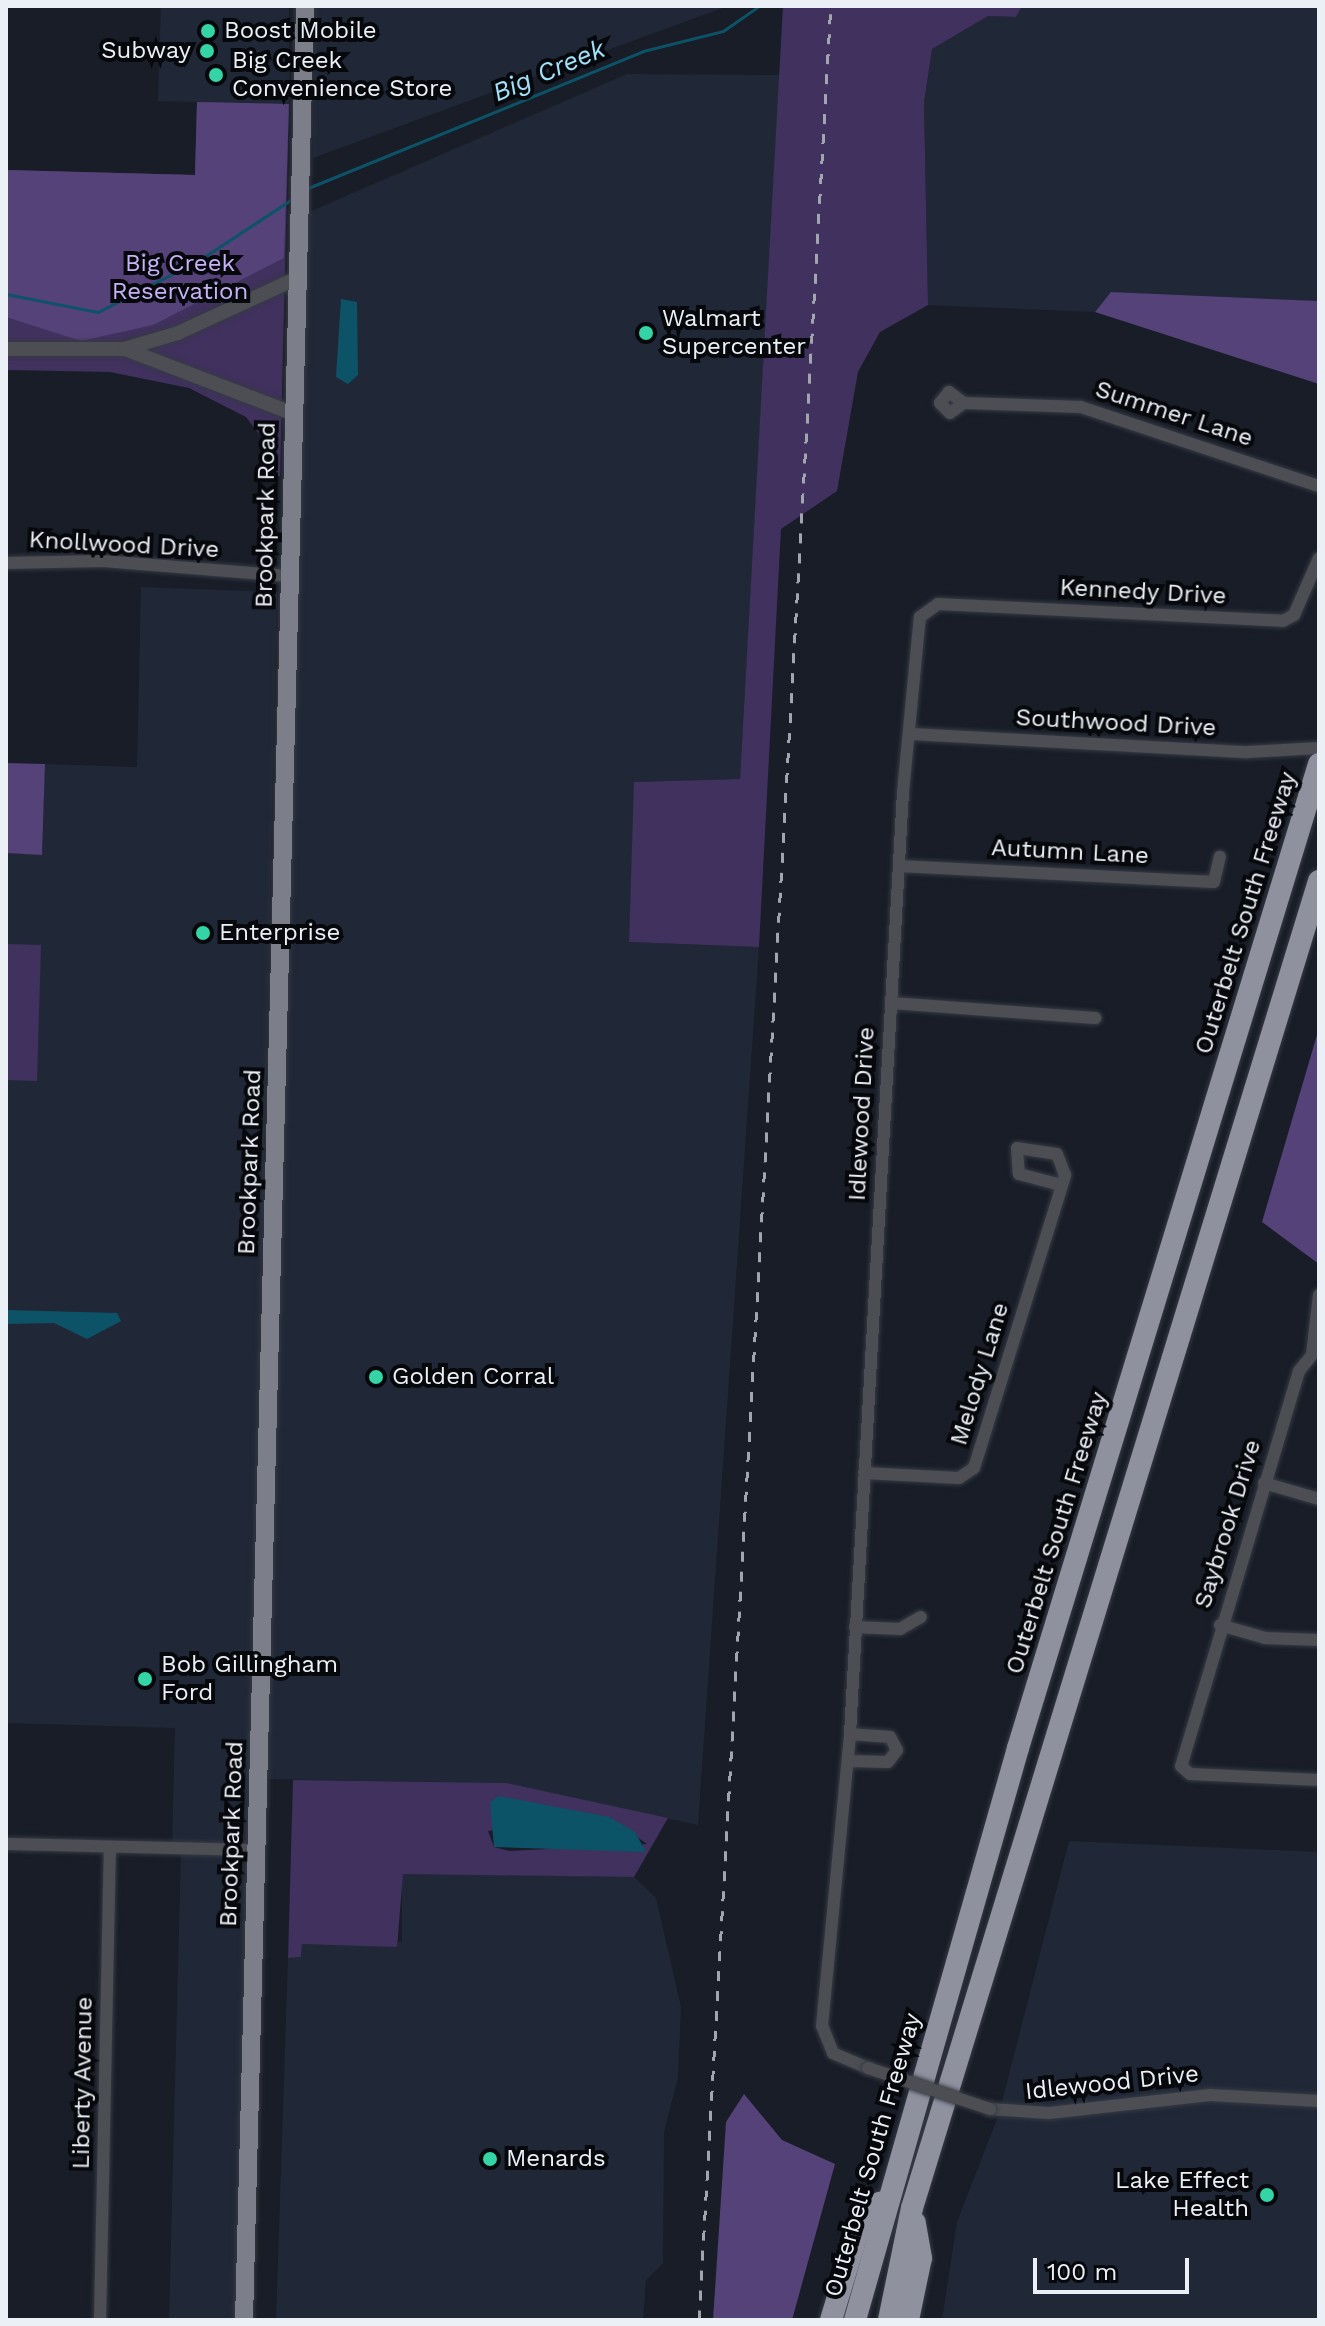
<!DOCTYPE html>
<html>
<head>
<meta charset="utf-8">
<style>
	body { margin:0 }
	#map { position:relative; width:1325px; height:2326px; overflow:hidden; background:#181d27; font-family:"Work Sans",sans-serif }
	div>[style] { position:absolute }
	.built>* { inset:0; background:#202837 }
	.green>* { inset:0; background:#40315e }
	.forest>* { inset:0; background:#544279 }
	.water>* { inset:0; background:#0c5368 }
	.stream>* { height:3px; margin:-1.5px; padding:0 1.5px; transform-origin:1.5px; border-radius:1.5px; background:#0c5368 }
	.roads { filter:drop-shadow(0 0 2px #363a44) drop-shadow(0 0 2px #363a44) }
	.minor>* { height:12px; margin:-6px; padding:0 6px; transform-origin:6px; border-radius:6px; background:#4d4e53 }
	.tertiary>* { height:14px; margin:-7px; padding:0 7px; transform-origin:7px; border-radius:7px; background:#4d4e53 }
	.primary>* { height:18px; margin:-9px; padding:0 9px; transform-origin:9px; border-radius:9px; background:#7c7e89 }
	.motorway>* { height:22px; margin:-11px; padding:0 11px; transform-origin:11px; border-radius:11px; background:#8f919e }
	.rail>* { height:3px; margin-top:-1.5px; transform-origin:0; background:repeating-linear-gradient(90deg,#a1a6ae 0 10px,transparent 0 20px) }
	.bridges { filter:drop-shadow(0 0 2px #363a44) drop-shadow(0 0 2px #363a44) }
	.minor-bridge>* { height:12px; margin:-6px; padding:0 6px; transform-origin:6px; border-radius:6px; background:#4d4e53 }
	.dots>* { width:22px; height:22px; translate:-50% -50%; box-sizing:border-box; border:4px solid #06080b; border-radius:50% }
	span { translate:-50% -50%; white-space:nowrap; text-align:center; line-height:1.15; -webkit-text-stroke:8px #06080b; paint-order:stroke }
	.poi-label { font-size:24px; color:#ebeff6 }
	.left { translate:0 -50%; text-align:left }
	.right { translate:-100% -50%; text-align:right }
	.park-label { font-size:24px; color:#c6b2f6 }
	.street-label { font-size:24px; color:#ebeff6 }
	.water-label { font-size:26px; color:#a1e1f9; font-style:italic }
	.frame { position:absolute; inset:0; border:8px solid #ebeff6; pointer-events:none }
	.scale { position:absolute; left:1033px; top:2258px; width:156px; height:36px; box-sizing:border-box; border:4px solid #ebeff6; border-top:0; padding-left:10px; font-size:24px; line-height:28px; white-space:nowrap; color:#ebeff6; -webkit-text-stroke:6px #06080b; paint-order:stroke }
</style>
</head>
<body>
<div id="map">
	<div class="built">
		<div style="clip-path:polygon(161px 6px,289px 6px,289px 104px,158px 101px)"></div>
		<div style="clip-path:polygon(316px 6px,728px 6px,313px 158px)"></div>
		<div style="clip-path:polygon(1022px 6px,1319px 6px,1319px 301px,1111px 292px,1095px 312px,928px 305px,924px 103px,932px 49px,988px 16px,1016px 17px)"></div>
		<div style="clip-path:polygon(627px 74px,780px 75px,740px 779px,635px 782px,629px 942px,759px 947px,698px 1825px,507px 1783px,267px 1779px,307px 213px)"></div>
		<div style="clip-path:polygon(141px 587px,277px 592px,237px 2320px,169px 2320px,181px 1849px,172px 1848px,175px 1728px,6px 1723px,6px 853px,42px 854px,45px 764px,137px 767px)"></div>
		<div style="clip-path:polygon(1069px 1841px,1319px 1852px,1319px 2320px,942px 2320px,957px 2222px,998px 2117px)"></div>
		<div style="clip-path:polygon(402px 1873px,634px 1877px,656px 1898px,681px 2007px,678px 2077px,664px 2132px,663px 2263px,646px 2280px,643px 2320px,276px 2320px,288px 1958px,301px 1957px,302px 1944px,402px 1942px)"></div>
	</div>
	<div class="green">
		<div style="clip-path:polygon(783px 6px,1022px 6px,1016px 17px,988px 16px,932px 49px,924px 103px,928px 305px,880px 332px,858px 372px,837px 491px,781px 529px,759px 947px,629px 942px,634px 782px,740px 779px)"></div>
		<div style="clip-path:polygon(197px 102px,289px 104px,280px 476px,272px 476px,266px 443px,246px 417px,189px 388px,110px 372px,6px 370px,6px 170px,195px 175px)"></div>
		<div style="clip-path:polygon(6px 944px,41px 945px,37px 1081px,6px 1080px)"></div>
		<div style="clip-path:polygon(evenodd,293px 1780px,507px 1783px,668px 1818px,634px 1877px,403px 1874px,397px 1947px,302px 1944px,301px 1957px,288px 1958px,293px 1780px,609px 1817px,647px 1844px,509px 1851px,494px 1847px,488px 1831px,609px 1817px)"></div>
	</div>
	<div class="forest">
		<div style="clip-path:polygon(197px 102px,289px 104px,284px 258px,153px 325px,81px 341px,6px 317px,6px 170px,195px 175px)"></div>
		<div style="clip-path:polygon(1111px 292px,1319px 301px,1319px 384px,1095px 312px)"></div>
		<div style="clip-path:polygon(6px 763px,45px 764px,42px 855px,6px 853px)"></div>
		<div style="clip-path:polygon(1319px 1028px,1319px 1264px,1262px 1222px)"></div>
		<div style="clip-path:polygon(744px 2094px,782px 2140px,835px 2164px,792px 2320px,713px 2320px,726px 2122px)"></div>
	</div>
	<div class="water">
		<div style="clip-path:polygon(341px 299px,357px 302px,358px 375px,348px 384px,336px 377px)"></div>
		<div style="clip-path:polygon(6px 1310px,117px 1313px,121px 1321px,87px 1339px,54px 1323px,6px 1324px)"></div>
		<div style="clip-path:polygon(499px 1796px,609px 1817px,635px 1832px,646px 1852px,494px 1847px,490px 1802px)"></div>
	</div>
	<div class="stream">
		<div style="left:308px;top:188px;width:362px;rotate:-22.2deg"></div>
		<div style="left:643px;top:51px;width:82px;rotate:-14deg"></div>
		<div style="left:723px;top:31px;width:44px;rotate:-34.8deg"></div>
		<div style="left:6px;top:294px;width:94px;rotate:11.1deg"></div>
		<div style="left:98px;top:312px;width:116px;rotate:-27.2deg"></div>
		<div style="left:201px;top:259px;width:109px;rotate:-33.4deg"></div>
	</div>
	<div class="roads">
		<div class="minor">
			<div style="left:964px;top:403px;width:19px;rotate:-144deg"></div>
			<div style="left:949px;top:392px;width:14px;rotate:129deg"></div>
			<div style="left:940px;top:403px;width:14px;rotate:45deg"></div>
			<div style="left:950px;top:413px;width:17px;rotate:-36deg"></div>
			<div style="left:964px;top:403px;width:117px;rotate:2deg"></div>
			<div style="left:1081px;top:407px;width:251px;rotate:18.4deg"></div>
			<div style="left:6px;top:563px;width:97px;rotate:-1.2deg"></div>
			<div style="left:103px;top:561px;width:186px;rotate:4.6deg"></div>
			<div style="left:911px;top:734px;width:337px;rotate:3.1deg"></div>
			<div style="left:1248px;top:752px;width:71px;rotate:-3.2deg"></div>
			<div style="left:899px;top:866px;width:315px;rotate:2.9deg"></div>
			<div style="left:1214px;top:882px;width:26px;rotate:-77deg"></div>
			<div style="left:891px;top:1003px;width:205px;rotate:4.2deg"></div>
			<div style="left:1319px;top:1295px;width:60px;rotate:96.7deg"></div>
			<div style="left:1312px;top:1355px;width:21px;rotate:129deg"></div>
			<div style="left:1299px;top:1371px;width:412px;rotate:106.6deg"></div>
			<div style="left:1181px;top:1766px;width:12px;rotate:42deg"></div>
			<div style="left:1190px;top:1774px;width:129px;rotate:2.7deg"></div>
			<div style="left:864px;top:1473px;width:95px;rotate:3deg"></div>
			<div style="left:959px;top:1478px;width:18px;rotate:-34deg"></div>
			<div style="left:974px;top:1468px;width:307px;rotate:-72.7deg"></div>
			<div style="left:1065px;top:1175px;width:22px;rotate:-111deg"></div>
			<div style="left:1057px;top:1154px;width:40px;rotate:-171.5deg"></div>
			<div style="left:1017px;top:1148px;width:26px;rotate:86deg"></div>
			<div style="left:1019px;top:1174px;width:43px;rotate:14.7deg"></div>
			<div style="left:1264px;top:1483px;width:57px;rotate:16.2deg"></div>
			<div style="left:1220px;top:1625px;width:47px;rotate:16.1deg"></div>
			<div style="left:1265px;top:1638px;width:54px;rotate:2.1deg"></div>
			<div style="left:855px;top:1627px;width:45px;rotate:2.5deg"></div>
			<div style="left:900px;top:1629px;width:24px;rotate:-30deg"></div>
			<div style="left:848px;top:1761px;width:40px;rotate:1.4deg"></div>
			<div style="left:888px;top:1762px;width:15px;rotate:-53deg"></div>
			<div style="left:897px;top:1750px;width:15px;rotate:-118deg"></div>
			<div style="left:890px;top:1737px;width:40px;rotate:-175.7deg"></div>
			<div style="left:6px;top:1844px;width:249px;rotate:1.4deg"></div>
			<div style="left:868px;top:2068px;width:38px;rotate:-157deg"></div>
			<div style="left:833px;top:2053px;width:29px;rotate:-112deg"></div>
			<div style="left:822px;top:2026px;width:293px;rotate:-84.5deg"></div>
			<div style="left:850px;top:1734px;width:943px;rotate:-86.78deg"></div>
			<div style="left:903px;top:792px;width:176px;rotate:-84.5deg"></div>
			<div style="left:920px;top:617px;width:22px;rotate:-36deg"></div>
			<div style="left:938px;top:604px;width:345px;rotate:2.8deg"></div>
			<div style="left:1283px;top:621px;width:13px;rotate:-29deg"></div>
			<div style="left:1294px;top:615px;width:62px;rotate:-66.3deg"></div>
			<div style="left:990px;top:2109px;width:59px;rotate:3.9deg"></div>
			<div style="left:1049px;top:2113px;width:162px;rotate:-6.4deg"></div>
			<div style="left:1210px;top:2095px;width:109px;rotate:3.2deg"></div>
			<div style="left:100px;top:2320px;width:472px;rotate:-88.8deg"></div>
		</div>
		<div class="tertiary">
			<div style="left:6px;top:349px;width:118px"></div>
			<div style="left:124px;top:349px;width:56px;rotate:-16.5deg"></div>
			<div style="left:178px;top:333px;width:131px;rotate:-24.8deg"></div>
			<div style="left:125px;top:349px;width:179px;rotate:21deg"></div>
		</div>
		<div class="primary">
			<div style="left:244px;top:2320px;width:2315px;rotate:-88.49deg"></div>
		</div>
		<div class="motorway">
			<div style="left:831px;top:2320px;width:93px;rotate:-73.1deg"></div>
			<div style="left:858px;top:2231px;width:36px;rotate:-52deg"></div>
			<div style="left:855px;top:2320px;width:595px;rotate:-74.09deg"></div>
			<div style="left:1018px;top:1748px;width:1029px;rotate:-72.99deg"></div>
			<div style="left:889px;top:2320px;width:114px;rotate:-78.4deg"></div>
			<div style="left:912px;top:2208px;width:1388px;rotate:-72.95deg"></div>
			<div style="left:908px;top:2320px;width:63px;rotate:-78.2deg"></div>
			<div style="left:921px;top:2258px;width:36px;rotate:-100deg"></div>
		</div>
	</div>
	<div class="rail">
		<div style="left:699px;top:2320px;width:2318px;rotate:-86.74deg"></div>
	</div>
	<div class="bridges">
		<div class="minor-bridge">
			<div style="left:868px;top:2068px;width:129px;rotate:18.6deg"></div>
		</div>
	</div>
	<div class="dots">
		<div style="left:208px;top:31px;background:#35d4a7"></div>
		<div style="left:207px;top:51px;background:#35d4a7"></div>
		<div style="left:216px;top:75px;background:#35d4a7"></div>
		<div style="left:646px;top:333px;background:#35d4a7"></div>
		<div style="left:203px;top:933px;background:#35d4a7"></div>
		<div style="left:376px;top:1377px;background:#35d4a7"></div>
		<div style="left:145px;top:1679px;background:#35d4a7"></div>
		<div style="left:490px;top:2159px;background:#35d4a7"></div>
		<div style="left:1267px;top:2195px;background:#35d4a7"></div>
	</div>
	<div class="poi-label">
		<span class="left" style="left:224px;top:31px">Boost Mobile</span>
		<span class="right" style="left:191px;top:51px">Subway</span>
		<span class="left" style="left:232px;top:75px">Big Creek<br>Convenience Store</span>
		<span class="left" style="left:662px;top:333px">Walmart<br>Supercenter</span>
		<span class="left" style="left:219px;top:933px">Enterprise</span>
		<span class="left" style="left:392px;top:1377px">Golden Corral</span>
		<span class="left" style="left:161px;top:1679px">Bob Gillingham<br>Ford</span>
		<span class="left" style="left:506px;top:2159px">Menards</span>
		<span class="right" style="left:1249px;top:2195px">Lake Effect<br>Health</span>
	</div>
	<div class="park-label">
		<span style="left:180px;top:278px">Big Creek<br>Reservation</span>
	</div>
	<div class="street-label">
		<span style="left:1174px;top:414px;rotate:18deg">Summer Lane</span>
		<span style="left:266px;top:515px;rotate:-89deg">Brookpark Road</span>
		<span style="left:124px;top:545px;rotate:3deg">Knollwood Drive</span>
		<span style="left:1143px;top:592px;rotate:3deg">Kennedy Drive</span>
		<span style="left:1116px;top:723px;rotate:3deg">Southwood Drive</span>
		<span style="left:1070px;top:852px;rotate:3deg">Autumn Lane</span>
		<span style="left:1246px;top:913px;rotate:-73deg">Outerbelt South Freeway</span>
		<span style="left:862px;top:1114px;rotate:-87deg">Idlewood Drive</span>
		<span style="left:250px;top:1162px;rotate:-88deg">Brookpark Road</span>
		<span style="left:980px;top:1374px;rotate:-73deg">Melody Lane</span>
		<span style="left:1228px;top:1524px;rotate:-73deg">Saybrook Drive</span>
		<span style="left:1057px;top:1533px;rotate:-73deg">Outerbelt South Freeway</span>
		<span style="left:232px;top:1834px;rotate:-88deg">Brookpark Road</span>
		<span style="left:83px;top:2083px;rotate:-89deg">Liberty Avenue</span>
		<span style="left:1112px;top:2083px;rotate:-6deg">Idlewood Drive</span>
		<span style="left:873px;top:2155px;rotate:-74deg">Outerbelt South Freeway</span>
	</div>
	<div class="water-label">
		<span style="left:549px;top:71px;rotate:-23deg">Big Creek</span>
	</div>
	<div class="frame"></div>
	<div class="scale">100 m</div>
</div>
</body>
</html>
